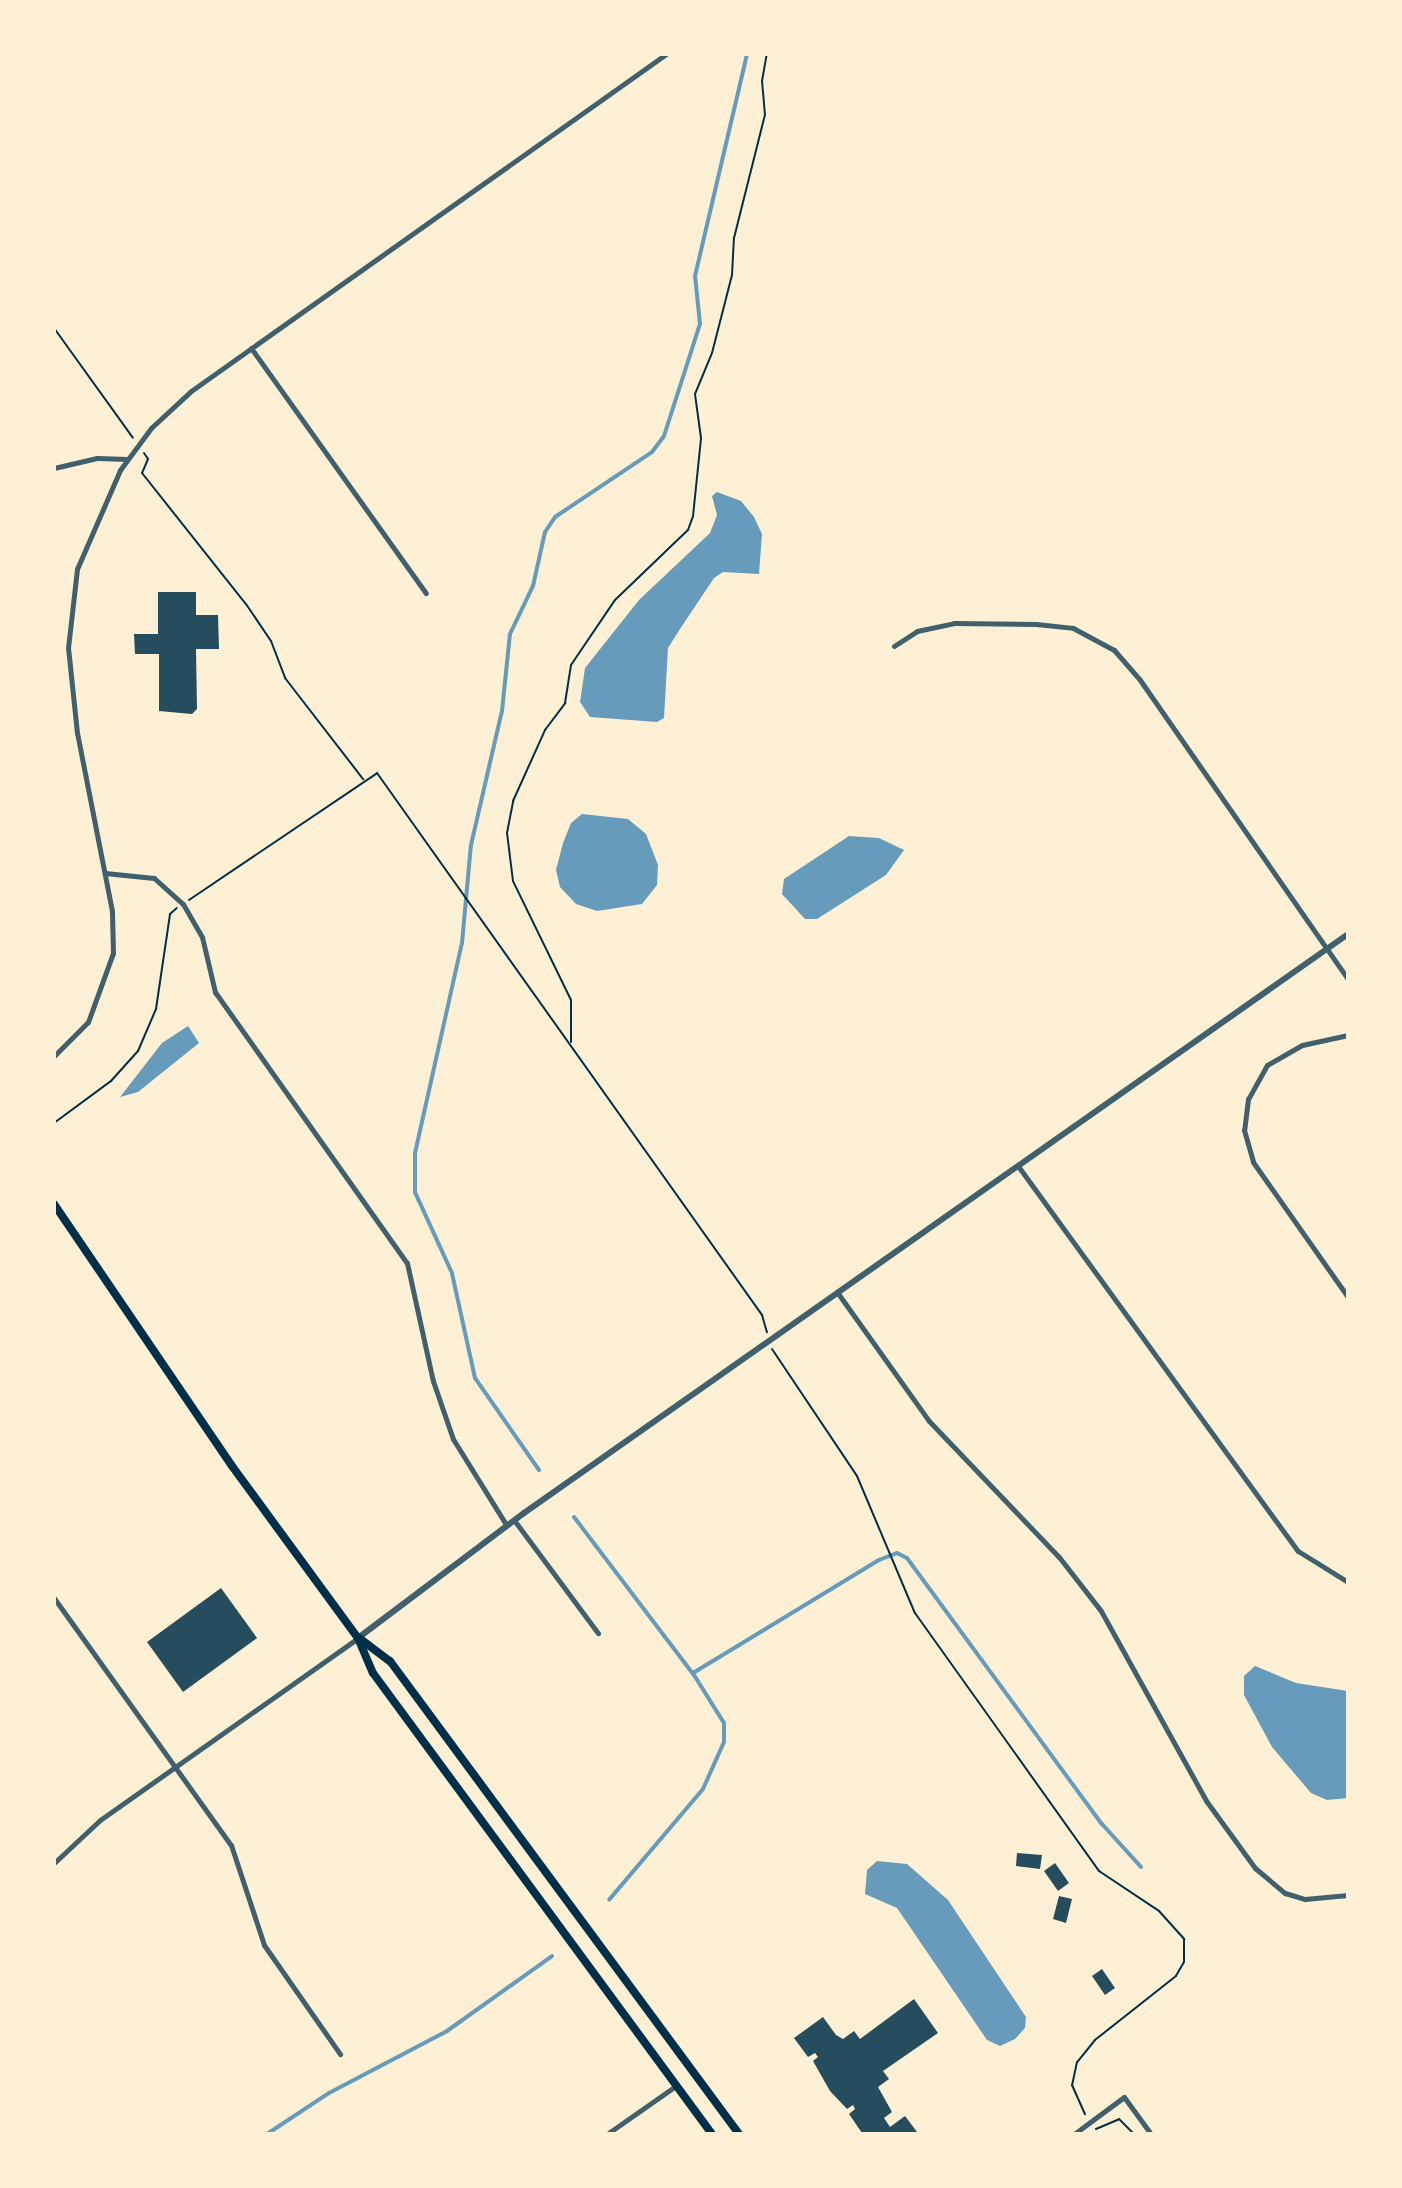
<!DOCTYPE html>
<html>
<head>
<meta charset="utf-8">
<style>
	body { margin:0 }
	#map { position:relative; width:1402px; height:2188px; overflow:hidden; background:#fdf0d5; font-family:"Asap Condensed",sans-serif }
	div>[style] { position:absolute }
	.water>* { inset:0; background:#669bbc }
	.stream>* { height:4px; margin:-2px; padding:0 2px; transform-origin:2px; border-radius:2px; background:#669bbc }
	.building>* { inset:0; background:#264d5e }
	.path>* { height:2px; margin:-1px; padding:0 1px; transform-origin:1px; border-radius:1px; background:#003049 }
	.minor>* { height:5px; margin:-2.5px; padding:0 2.5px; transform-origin:2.5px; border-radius:2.5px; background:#3f606c }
	.tertiary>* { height:6px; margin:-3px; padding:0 3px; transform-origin:3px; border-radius:3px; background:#3f606c }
	.primary>* { height:8px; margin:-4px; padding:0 4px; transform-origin:4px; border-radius:4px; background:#003049 }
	span { translate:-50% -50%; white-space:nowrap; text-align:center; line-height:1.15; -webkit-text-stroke:7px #fdf0d5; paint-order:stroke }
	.frame { position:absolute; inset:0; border:56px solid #fdf0d5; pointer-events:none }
</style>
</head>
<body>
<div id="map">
	<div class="water">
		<div style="clip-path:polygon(717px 492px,741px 501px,754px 517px,762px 534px,759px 574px,723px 572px,714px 578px,680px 629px,668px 648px,664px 718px,657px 722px,590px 717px,580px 702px,585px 668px,639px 600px,710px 533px,717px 515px,712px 496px)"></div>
		<div style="clip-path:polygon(582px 814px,628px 819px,646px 834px,658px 865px,657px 885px,642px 904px,597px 911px,576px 904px,560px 887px,556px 870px,563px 843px,571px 823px)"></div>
		<div style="clip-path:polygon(849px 836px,879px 838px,904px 850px,886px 875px,817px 919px,805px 919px,782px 894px,784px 879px)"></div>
		<div style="clip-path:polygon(188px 1026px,199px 1043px,138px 1092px,120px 1097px,162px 1043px)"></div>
		<div style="clip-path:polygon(1255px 1666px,1296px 1683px,1348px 1691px,1348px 1798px,1327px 1800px,1311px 1793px,1272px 1747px,1244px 1695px,1244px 1676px)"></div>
		<div style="clip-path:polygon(877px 1861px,907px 1864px,948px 1900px,1026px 2017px,1025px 2028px,1015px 2039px,1000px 2046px,987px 2040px,897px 1908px,865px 1894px,867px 1870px)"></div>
	</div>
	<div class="stream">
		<div style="left:539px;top:1470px;width:112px;rotate:-124.8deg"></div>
		<div style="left:475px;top:1378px;width:107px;rotate:-102.4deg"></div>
		<div style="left:452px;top:1273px;width:89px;rotate:-114.6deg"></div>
		<div style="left:415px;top:1192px;width:39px;rotate:-90deg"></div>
		<div style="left:415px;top:1153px;width:215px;rotate:-77.4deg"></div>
		<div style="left:462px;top:943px;width:98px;rotate:-84.8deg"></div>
		<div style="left:471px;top:845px;width:138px;rotate:-77deg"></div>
		<div style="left:502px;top:711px;width:77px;rotate:-84.1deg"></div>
		<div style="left:510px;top:634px;width:53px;rotate:-64.4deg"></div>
		<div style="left:533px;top:586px;width:55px;rotate:-77.5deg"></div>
		<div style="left:545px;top:532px;width:18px;rotate:-56deg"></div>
		<div style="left:555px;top:517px;width:117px;rotate:-33.8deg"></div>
		<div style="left:652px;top:452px;width:20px;rotate:-53deg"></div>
		<div style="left:664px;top:436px;width:118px;rotate:-72.2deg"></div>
		<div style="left:700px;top:324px;width:48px;rotate:-95.9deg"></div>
		<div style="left:695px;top:276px;width:228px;rotate:-76.8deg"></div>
		<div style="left:574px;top:1517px;width:198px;rotate:52.8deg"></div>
		<div style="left:694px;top:1675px;width:57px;rotate:58deg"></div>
		<div style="left:724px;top:1723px;width:19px;rotate:90deg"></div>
		<div style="left:724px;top:1742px;width:51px;rotate:114.1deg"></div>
		<div style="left:703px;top:1789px;width:145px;rotate:130.3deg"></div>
		<div style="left:693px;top:1673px;width:218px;rotate:-31.3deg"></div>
		<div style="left:879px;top:1560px;width:19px;rotate:-21deg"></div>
		<div style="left:897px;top:1553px;width:11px;rotate:27deg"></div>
		<div style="left:907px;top:1558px;width:330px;rotate:53.8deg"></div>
		<div style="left:1102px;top:1824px;width:58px;rotate:47.8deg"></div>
		<div style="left:267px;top:2134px;width:74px;rotate:-33.5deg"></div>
		<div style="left:329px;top:2093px;width:133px;rotate:-27.7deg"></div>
		<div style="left:447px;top:2031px;width:129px;rotate:-35.5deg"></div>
	</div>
	<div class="building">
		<div style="clip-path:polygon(158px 592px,196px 592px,196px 615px,218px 615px,219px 649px,196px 649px,197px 709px,192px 714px,159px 711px,159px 654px,135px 654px,134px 634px,158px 634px)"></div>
		<div style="clip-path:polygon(221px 1588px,257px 1638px,183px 1692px,147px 1642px)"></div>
		<div style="clip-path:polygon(1017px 1853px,1042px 1855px,1040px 1869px,1016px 1866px)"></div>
		<div style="clip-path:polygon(1055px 1863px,1069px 1883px,1058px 1891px,1044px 1871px)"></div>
		<div style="clip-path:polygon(1059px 1896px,1072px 1899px,1066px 1923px,1053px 1919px)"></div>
		<div style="clip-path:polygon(1102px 1969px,1115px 1988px,1105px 1995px,1092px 1976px)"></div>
		<div style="clip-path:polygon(914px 1999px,938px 2033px,883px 2071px,889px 2079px,878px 2087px,892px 2112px,884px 2118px,890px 2127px,905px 2116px,917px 2132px,862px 2133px,849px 2114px,855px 2109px,853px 2105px,847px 2109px,830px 2091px,813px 2061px,818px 2057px,815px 2053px,808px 2057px,794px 2038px,823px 2017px,836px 2035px,843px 2039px,854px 2031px,860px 2039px)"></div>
	</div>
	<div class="path">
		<div style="left:54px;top:328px;width:135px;rotate:54.3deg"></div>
		<div style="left:144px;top:453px;width:7px;rotate:56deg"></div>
		<div style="left:148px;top:459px;width:15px;rotate:113deg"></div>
		<div style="left:142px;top:473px;width:167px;rotate:51.6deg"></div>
		<div style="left:246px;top:604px;width:45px;rotate:56deg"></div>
		<div style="left:271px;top:641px;width:40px;rotate:69deg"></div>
		<div style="left:285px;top:678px;width:128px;rotate:52.3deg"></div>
		<div style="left:189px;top:900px;width:227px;rotate:-34deg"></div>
		<div style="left:377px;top:773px;width:665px;rotate:54.61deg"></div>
		<div style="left:762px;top:1315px;width:18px;rotate:74deg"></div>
		<div style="left:571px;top:1042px;width:42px;rotate:-90deg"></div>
		<div style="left:571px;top:1000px;width:132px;rotate:-116deg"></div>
		<div style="left:513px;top:881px;width:48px;rotate:-97.1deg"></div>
		<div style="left:507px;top:833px;width:33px;rotate:-79deg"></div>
		<div style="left:513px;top:801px;width:78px;rotate:-65.7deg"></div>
		<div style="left:545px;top:730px;width:34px;rotate:-53deg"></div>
		<div style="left:565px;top:703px;width:38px;rotate:-81deg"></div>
		<div style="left:571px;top:665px;width:78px;rotate:-55.9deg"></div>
		<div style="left:615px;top:600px;width:101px;rotate:-43.8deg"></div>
		<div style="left:688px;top:530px;width:15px;rotate:-70deg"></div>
		<div style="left:693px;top:516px;width:78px;rotate:-84.1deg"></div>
		<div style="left:701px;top:438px;width:44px;rotate:-97.8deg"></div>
		<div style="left:695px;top:394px;width:44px;rotate:-67.5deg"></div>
		<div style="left:712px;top:353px;width:81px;rotate:-75.6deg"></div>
		<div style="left:732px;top:275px;width:37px;rotate:-87deg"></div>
		<div style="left:734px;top:238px;width:127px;rotate:-75.9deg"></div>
		<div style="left:765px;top:115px;width:34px;rotate:-95deg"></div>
		<div style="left:762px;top:81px;width:27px;rotate:-80deg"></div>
		<div style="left:54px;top:1123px;width:71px;rotate:-36.4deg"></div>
		<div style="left:111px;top:1081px;width:40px;rotate:-48deg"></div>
		<div style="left:138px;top:1051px;width:46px;rotate:-66.8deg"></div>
		<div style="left:156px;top:1009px;width:96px;rotate:-81.6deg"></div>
		<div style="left:170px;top:914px;width:9px;rotate:-41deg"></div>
		<div style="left:772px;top:1349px;width:153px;rotate:56.2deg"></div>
		<div style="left:857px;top:1476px;width:149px;rotate:67.1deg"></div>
		<div style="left:915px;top:1613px;width:317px;rotate:54.5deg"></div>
		<div style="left:1099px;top:1871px;width:72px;rotate:33.7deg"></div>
		<div style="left:1159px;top:1911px;width:38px;rotate:48deg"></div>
		<div style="left:1184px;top:1939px;width:23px;rotate:90deg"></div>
		<div style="left:1184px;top:1962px;width:16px;rotate:120deg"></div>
		<div style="left:1176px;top:1976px;width:103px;rotate:141.7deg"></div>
		<div style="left:1095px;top:2040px;width:28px;rotate:129deg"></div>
		<div style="left:1077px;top:2062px;width:24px;rotate:102deg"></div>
		<div style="left:1072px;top:2085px;width:32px;rotate:66deg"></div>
		<div style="left:1096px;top:2129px;width:25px;rotate:-23deg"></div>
		<div style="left:1119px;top:2119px;width:21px;rotate:45deg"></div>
	</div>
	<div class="minor">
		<div style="left:251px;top:348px;width:301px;rotate:54.5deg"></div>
		<div style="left:54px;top:468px;width:44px;rotate:-13.1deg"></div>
		<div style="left:97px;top:458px;width:30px;rotate:2deg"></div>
		<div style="left:894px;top:646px;width:27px;rotate:-33deg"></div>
		<div style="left:917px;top:631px;width:38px;rotate:-12deg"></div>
		<div style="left:954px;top:623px;width:82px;rotate:0.7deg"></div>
		<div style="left:1036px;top:624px;width:37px;rotate:6deg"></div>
		<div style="left:1073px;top:628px;width:47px;rotate:28.2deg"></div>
		<div style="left:1114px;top:650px;width:40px;rotate:49deg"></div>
		<div style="left:1140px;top:680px;width:364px;rotate:55.2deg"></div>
		<div style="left:105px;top:873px;width:49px;rotate:5.8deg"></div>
		<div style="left:154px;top:878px;width:39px;rotate:42deg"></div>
		<div style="left:183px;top:904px;width:38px;rotate:60deg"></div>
		<div style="left:202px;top:937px;width:57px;rotate:76.7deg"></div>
		<div style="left:215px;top:992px;width:332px;rotate:54.7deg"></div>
		<div style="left:407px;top:1263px;width:121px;rotate:77.6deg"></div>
		<div style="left:433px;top:1381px;width:61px;rotate:71deg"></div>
		<div style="left:453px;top:1439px;width:102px;rotate:58.2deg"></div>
		<div style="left:1348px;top:1035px;width:47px;rotate:167.7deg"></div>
		<div style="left:1302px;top:1045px;width:40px;rotate:150.3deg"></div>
		<div style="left:1267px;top:1065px;width:39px;rotate:119deg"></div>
		<div style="left:1248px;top:1099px;width:31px;rotate:97deg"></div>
		<div style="left:1244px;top:1130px;width:33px;rotate:74deg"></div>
		<div style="left:1253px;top:1162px;width:165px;rotate:54.9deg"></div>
		<div style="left:54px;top:1056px;width:48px;rotate:-45deg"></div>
		<div style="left:88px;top:1022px;width:73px;rotate:-70.1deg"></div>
		<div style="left:113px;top:953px;width:42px;rotate:-91.4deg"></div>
		<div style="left:112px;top:911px;width:181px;rotate:-101.1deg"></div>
		<div style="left:77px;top:733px;width:85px;rotate:-96deg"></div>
		<div style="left:68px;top:648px;width:80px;rotate:-83.5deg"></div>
		<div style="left:77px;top:569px;width:108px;rotate:-66.5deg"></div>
		<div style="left:120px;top:470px;width:52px;rotate:-53.6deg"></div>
		<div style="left:151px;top:428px;width:54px;rotate:-42.8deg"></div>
		<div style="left:191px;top:391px;width:582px;rotate:-35.35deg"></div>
		<div style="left:1018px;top:1166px;width:476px;rotate:54deg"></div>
		<div style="left:1298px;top:1551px;width:59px;rotate:31.8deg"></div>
		<div style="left:837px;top:1292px;width:158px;rotate:54.5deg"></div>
		<div style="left:929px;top:1421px;width:188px;rotate:46.3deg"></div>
		<div style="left:1059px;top:1557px;width:68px;rotate:52.1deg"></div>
		<div style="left:1101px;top:1611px;width:218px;rotate:61deg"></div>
		<div style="left:1207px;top:1802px;width:82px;rotate:54deg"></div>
		<div style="left:1255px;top:1868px;width:39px;rotate:40deg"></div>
		<div style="left:1285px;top:1893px;width:21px;rotate:17deg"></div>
		<div style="left:1305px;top:1899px;width:43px;rotate:-5.3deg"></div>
		<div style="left:514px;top:1520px;width:141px;rotate:53.4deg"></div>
		<div style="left:54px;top:1598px;width:304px;rotate:54.4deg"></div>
		<div style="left:231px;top:1845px;width:105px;rotate:71.7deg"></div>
		<div style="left:264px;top:1945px;width:133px;rotate:55.1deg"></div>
		<div style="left:54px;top:1863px;width:63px;rotate:-43.1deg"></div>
		<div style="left:100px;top:1820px;width:316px;rotate:-35.2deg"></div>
		<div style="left:607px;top:2134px;width:85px;rotate:-35deg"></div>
		<div style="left:1074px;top:2134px;width:62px;rotate:-36.5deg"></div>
		<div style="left:1124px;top:2097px;width:46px;rotate:53.9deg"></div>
	</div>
	<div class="tertiary">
		<div style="left:358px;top:1638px;width:208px;rotate:-37deg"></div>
		<div style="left:524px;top:1513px;width:1007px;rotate:-35.09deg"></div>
	</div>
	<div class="primary">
		<div style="left:54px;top:1204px;width:317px;rotate:55.8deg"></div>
		<div style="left:232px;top:1466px;width:213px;rotate:53.8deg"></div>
		<div style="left:358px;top:1638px;width:38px;rotate:67deg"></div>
		<div style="left:373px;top:1673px;width:572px;rotate:53.67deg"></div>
		<div style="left:359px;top:1638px;width:39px;rotate:37deg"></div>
		<div style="left:390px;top:1661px;width:588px;rotate:53.58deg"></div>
	</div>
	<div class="frame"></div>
</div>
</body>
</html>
